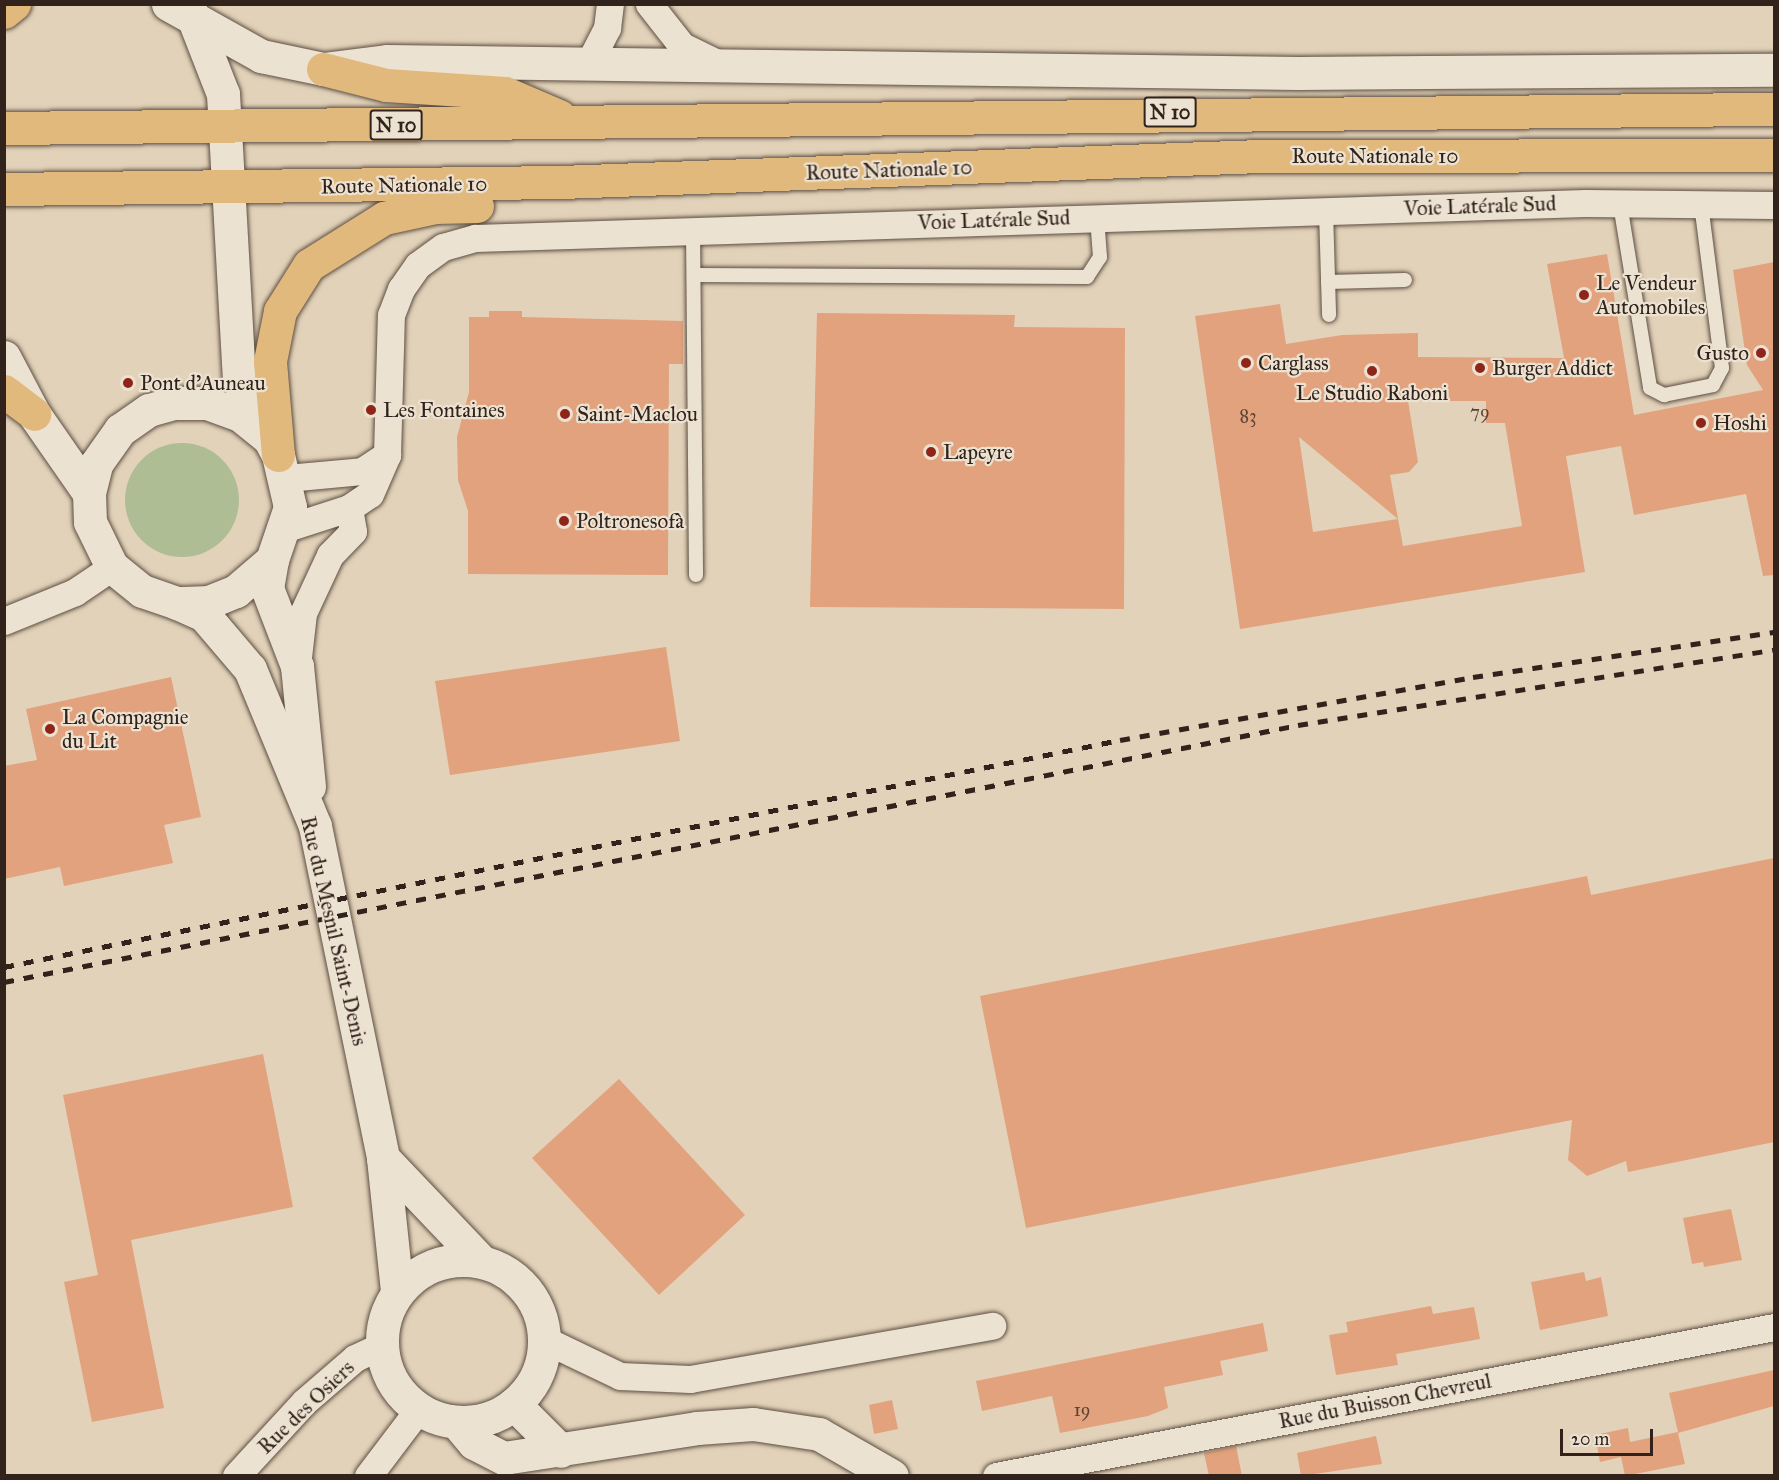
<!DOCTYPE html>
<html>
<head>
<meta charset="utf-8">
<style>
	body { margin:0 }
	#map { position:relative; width:1779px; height:1480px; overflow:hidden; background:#e2d2b9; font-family:"IM FELL Great Primer",serif }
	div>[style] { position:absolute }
	.green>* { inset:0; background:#aebd94 }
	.round { border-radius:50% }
	.building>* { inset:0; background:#e2a27e }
	.roads { filter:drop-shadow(0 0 2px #5d4e42) drop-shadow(0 0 2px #5d4e42) }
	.lane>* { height:14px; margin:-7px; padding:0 7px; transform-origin:7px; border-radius:7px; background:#ece2d2 }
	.street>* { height:27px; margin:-13.5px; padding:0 13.5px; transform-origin:13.5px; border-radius:13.5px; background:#ece2d2 }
	.secondary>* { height:33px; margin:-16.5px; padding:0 16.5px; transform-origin:16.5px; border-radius:16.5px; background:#ece2d2 }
	.secondary>.ring { margin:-16.5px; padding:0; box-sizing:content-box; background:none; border:33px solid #ece2d2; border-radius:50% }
	.primary>* { height:33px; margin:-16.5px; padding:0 16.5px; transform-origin:16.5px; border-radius:16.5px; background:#e1b97c }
	.rail>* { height:4.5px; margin-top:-2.25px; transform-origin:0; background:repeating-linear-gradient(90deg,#31221b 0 10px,transparent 0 20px) }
	.dots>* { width:16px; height:16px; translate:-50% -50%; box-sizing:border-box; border:3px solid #ece2d2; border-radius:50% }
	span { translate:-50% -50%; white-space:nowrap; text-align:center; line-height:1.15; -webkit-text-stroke:4.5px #ece2d2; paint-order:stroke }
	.number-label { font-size:18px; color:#5d4234 }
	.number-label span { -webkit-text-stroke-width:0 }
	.shield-label span { padding:2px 4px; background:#ece2d2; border:2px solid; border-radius:4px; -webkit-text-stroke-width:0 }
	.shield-label { font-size:20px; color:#31221b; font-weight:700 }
	.street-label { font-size:21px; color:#31221b }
	.poi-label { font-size:21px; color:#31221b }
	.left { translate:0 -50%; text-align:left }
	.right { translate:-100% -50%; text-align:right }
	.frame { position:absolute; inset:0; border:6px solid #31221b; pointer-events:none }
	.scale { position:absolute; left:1560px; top:1429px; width:93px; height:27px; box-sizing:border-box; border:3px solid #31221b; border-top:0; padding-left:8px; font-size:18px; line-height:21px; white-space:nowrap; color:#31221b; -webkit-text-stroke:4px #ece2d2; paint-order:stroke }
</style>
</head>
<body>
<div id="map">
	<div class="green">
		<div class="round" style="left:125px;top:443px;width:114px;height:114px"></div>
	</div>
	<div class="building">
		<div style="clip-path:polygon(evenodd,1607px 254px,1634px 415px,1763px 390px,1747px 365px,1733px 270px,1774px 262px,1774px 575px,1763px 576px,1746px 494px,1634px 515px,1621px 446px,1566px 456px,1585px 572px,1240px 629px,1195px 316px,1280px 304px,1286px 344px,1342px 335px,1418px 333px,1418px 357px,1564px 358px,1547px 264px,1607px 254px,1408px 401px,1486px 401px,1486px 423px,1505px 423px,1522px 526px,1403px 546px,1390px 475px,1409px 472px,1418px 462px,1408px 401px,1607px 254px,1299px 437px,1398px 519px,1313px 532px,1299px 437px)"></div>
		<div style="clip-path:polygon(489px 311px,522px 311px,522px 317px,683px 321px,683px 364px,669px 364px,668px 575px,468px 574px,468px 511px,458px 480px,457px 437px,469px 392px,469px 317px,489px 317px)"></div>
		<div style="clip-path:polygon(817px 313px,1015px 315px,1014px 327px,1125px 328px,1124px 609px,810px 607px)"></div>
		<div style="clip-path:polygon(666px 647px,680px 741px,450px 775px,435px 681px)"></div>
		<div style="clip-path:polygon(171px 677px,201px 817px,164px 825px,173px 863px,64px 886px,60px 867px,4px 879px,4px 766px,37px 760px,26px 709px)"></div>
		<div style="clip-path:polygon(1774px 858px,1774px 1142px,1628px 1172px,1626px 1161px,1587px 1176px,1568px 1160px,1572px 1120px,1026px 1228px,980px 996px,1587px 876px,1591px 895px)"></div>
		<div style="clip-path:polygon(263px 1054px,293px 1207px,131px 1240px,164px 1408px,92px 1422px,64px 1282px,98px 1275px,63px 1095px)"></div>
		<div style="clip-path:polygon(619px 1079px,745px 1215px,659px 1295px,532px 1158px)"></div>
		<div style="clip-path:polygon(1731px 1209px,1742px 1260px,1704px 1267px,1703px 1262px,1692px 1264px,1683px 1218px)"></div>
		<div style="clip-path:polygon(1584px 1272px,1586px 1281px,1601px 1277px,1608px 1316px,1540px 1330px,1531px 1282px)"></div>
		<div style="clip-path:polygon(1431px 1306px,1433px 1314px,1474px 1307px,1480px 1339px,1396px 1354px,1398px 1365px,1336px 1375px,1329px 1335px,1348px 1332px,1346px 1322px)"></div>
		<div style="clip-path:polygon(1263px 1323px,1268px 1351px,1220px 1361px,1223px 1375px,1164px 1387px,1168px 1408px,1148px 1416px,1060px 1433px,1052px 1396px,982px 1411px,976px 1381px)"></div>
		<div style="clip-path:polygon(1774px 1370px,1774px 1406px,1678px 1433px,1685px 1464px,1625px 1476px,1621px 1457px,1600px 1462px,1595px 1435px,1628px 1428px,1630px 1442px,1678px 1432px,1669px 1393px)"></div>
		<div style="clip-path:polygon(892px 1400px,898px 1429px,874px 1434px,869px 1405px)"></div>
		<div style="clip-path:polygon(1376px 1436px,1382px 1464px,1301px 1476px,1297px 1453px)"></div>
		<div style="clip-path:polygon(1236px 1446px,1242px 1476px,1209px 1476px,1204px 1453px)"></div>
	</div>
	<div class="roads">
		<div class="lane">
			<div style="left:1620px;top:204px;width:186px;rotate:80.7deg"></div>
			<div style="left:1650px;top:388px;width:16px;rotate:27deg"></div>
			<div style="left:1664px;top:395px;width:50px;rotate:-11.5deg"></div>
			<div style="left:1713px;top:385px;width:19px;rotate:-62deg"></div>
			<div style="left:1722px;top:368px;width:165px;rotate:-97.3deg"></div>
			<div style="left:1326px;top:211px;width:104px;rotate:88.3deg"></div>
			<div style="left:693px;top:228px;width:347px;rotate:89.5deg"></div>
			<div style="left:694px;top:275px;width:393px;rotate:0.3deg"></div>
			<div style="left:1087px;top:277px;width:24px;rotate:-57deg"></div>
			<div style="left:1100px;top:257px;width:40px;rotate:-94.3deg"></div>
			<div style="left:1328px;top:282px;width:77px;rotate:-1.5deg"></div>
		</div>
		<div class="street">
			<div style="left:649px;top:4px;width:53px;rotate:51.8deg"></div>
			<div style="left:682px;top:46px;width:41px;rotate:25.9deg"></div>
			<div style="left:588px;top:65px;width:42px;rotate:-62.8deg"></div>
			<div style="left:607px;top:28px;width:24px;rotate:-83deg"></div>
			<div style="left:287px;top:478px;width:75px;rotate:-5.3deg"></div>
			<div style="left:362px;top:471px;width:30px;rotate:-33deg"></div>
			<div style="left:287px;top:528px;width:65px;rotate:-17.9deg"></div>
			<div style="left:349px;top:508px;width:25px;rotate:-34deg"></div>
			<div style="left:370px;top:494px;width:43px;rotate:-66.4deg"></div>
			<div style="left:387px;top:455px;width:140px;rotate:-88.4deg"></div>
			<div style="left:391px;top:315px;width:28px;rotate:-69deg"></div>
			<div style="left:401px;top:289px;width:29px;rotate:-55deg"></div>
			<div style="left:418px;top:265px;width:31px;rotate:-36deg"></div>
			<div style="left:443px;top:247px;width:33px;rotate:-16deg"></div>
			<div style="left:475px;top:238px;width:1111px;rotate:-1.81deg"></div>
			<div style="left:1585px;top:203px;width:189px;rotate:0.6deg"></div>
			<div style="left:4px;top:621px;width:77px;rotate:-22.2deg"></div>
			<div style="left:75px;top:592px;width:45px;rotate:-34deg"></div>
			<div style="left:297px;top:666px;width:53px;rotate:-83.5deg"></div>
			<div style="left:303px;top:613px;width:64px;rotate:-65deg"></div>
			<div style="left:330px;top:555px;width:33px;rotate:-46deg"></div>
			<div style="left:353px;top:531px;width:23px;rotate:-100deg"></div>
			<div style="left:545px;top:1340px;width:83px;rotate:25.6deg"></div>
			<div style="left:620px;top:1376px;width:70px;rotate:2.5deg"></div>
			<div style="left:690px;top:1379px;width:307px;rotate:-10deg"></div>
			<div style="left:236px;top:1476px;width:100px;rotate:-47.4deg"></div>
			<div style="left:304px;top:1402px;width:67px;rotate:-40.8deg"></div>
			<div style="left:355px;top:1358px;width:29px;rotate:-25deg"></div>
			<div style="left:368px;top:1476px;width:83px;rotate:-52.9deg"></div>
			<div style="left:996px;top:1476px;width:792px;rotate:-10.84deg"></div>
		</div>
		<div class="secondary">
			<div style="left:168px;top:4px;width:107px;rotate:29.2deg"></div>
			<div style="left:261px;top:56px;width:63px;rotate:11.8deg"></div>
			<div style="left:323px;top:69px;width:64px;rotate:-7.1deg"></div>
			<div style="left:387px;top:61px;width:911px;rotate:0.75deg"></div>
			<div style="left:1298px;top:73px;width:476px;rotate:-0.4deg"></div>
			<div style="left:191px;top:12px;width:88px;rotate:68.7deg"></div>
			<div style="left:223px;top:94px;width:288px;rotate:86.8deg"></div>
			<div style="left:239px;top:382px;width:83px;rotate:61.9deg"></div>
			<div style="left:278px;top:455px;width:53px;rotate:77deg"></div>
			<div style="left:290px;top:507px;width:56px;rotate:108.8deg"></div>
			<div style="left:272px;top:560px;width:48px;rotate:139.3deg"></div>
			<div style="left:236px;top:591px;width:29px;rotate:158deg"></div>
			<div style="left:209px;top:602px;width:32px;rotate:178deg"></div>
			<div style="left:177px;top:603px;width:37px;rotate:-161deg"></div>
			<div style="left:142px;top:591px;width:38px;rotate:-141deg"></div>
			<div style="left:112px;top:567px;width:50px;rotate:-116.1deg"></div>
			<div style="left:90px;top:522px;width:29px;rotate:-92deg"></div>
			<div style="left:89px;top:493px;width:30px;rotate:-76deg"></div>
			<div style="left:96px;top:464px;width:42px;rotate:-54.8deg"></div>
			<div style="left:120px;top:430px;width:35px;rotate:-35deg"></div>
			<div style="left:149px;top:410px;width:25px;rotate:-16deg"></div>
			<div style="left:173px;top:403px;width:34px"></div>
			<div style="left:207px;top:403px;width:35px;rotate:20deg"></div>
			<div style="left:240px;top:415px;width:35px;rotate:39deg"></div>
			<div style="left:4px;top:357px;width:64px;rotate:62.2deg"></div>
			<div style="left:34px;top:414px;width:96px;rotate:55.2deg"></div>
			<div style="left:272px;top:560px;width:28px;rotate:100deg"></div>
			<div style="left:267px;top:588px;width:84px;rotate:69deg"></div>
			<div style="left:297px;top:666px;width:121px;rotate:84.3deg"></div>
			<div style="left:177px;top:603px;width:30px;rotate:24deg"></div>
			<div style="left:204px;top:615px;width:71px;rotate:49.6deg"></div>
			<div style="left:250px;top:669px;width:170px;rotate:67.5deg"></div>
			<div style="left:315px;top:826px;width:339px;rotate:78.4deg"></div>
			<div style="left:383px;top:1158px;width:135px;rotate:84deg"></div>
			<div style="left:383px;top:1158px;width:142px;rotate:46.4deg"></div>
			<div class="ring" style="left:382px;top:1260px;width:129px;height:129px"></div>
			<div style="left:514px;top:1404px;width:66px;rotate:45deg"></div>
			<div style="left:457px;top:1423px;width:26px;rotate:50deg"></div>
			<div style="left:474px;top:1443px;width:34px;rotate:27deg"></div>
			<div style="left:504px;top:1458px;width:195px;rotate:-8.8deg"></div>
			<div style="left:697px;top:1428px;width:56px;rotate:-4.1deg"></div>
			<div style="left:753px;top:1424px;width:67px;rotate:8.6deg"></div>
			<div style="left:819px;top:1434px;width:84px;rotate:29.9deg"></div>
		</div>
		<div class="primary">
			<div style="left:4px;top:12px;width:13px;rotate:-39deg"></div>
			<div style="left:323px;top:69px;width:65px;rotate:14.3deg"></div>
			<div style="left:386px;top:85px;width:119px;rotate:3.8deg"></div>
			<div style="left:505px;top:93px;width:59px;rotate:23.1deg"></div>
			<div style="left:4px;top:128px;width:1770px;rotate:-0.62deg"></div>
			<div style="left:4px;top:189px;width:557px;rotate:-0.72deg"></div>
			<div style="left:561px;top:182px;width:698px;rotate:-2.13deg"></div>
			<div style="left:1259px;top:156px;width:515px;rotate:-0.11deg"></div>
			<div style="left:4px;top:391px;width:38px;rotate:37deg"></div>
			<div style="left:278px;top:455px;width:94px;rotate:-94.9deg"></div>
			<div style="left:270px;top:361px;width:51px;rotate:-78.7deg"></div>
			<div style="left:280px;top:311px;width:54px;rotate:-57.8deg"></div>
			<div style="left:309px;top:265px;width:89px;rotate:-32.1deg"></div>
			<div style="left:384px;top:218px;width:52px;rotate:-12.2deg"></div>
			<div style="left:435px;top:207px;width:42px;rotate:-1.4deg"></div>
		</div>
	</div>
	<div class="rail">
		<div style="left:4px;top:967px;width:1139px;rotate:-11.5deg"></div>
		<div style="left:1120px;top:740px;width:359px;rotate:-10.1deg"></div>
		<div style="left:1473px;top:677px;width:304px;rotate:-8.5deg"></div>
		<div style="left:4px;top:982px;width:1319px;rotate:-11.23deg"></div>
		<div style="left:1298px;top:725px;width:482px;rotate:-9deg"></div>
	</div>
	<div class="dots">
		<div style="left:1584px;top:295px;background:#8f2418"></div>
		<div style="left:1761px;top:353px;background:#8f2418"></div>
		<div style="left:1246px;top:363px;background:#8f2418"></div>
		<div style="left:1480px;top:368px;background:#8f2418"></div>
		<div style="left:1372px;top:371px;background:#8f2418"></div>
		<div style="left:128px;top:383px;background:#8f2418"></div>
		<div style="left:371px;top:410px;background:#8f2418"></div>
		<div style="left:565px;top:414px;background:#8f2418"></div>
		<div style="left:1701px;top:423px;background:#8f2418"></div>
		<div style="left:931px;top:452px;background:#8f2418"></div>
		<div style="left:564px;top:521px;background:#8f2418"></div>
		<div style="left:50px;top:729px;background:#8f2418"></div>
	</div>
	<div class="number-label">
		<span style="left:1480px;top:412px">79</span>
		<span style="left:1248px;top:416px">83</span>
		<span style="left:1082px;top:1410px">19</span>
	</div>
	<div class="shield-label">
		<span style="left:1170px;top:112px">N 10</span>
		<span style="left:396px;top:125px">N 10</span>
	</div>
	<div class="street-label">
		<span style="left:1375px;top:156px">Route Nationale 10</span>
		<span style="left:889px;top:170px;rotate:-2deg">Route Nationale 10</span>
		<span style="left:404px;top:185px;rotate:-1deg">Route Nationale 10</span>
		<span style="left:1480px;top:206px;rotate:-2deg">Voie Latérale Sud</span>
		<span style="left:994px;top:220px;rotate:-2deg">Voie Latérale Sud</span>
		<span style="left:334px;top:931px;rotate:77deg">Rue du Mesnil Saint-Denis</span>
		<span style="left:1385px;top:1401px;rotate:-11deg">Rue du Buisson Chevreul</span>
		<span style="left:306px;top:1407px;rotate:-44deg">Rue des Osiers</span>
	</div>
	<div class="poi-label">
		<span class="left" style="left:1596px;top:295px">Le Vendeur<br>Automobiles</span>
		<span class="right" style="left:1749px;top:353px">Gusto</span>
		<span class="left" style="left:1258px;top:363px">Carglass</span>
		<span class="left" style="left:1492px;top:368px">Burger Addict</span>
		<span class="left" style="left:140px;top:383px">Pont d'Auneau</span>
		<span style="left:1372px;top:393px">Le Studio Raboni</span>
		<span class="left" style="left:383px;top:410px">Les Fontaines</span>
		<span class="left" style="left:577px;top:414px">Saint-Maclou</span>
		<span class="left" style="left:1713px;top:423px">Hoshi</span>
		<span class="left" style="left:943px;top:452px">Lapeyre</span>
		<span class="left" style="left:576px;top:521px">Poltronesofà</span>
		<span class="left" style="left:62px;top:729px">La Compagnie<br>du Lit</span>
	</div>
	<div class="frame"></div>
	<div class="scale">20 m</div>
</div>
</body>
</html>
